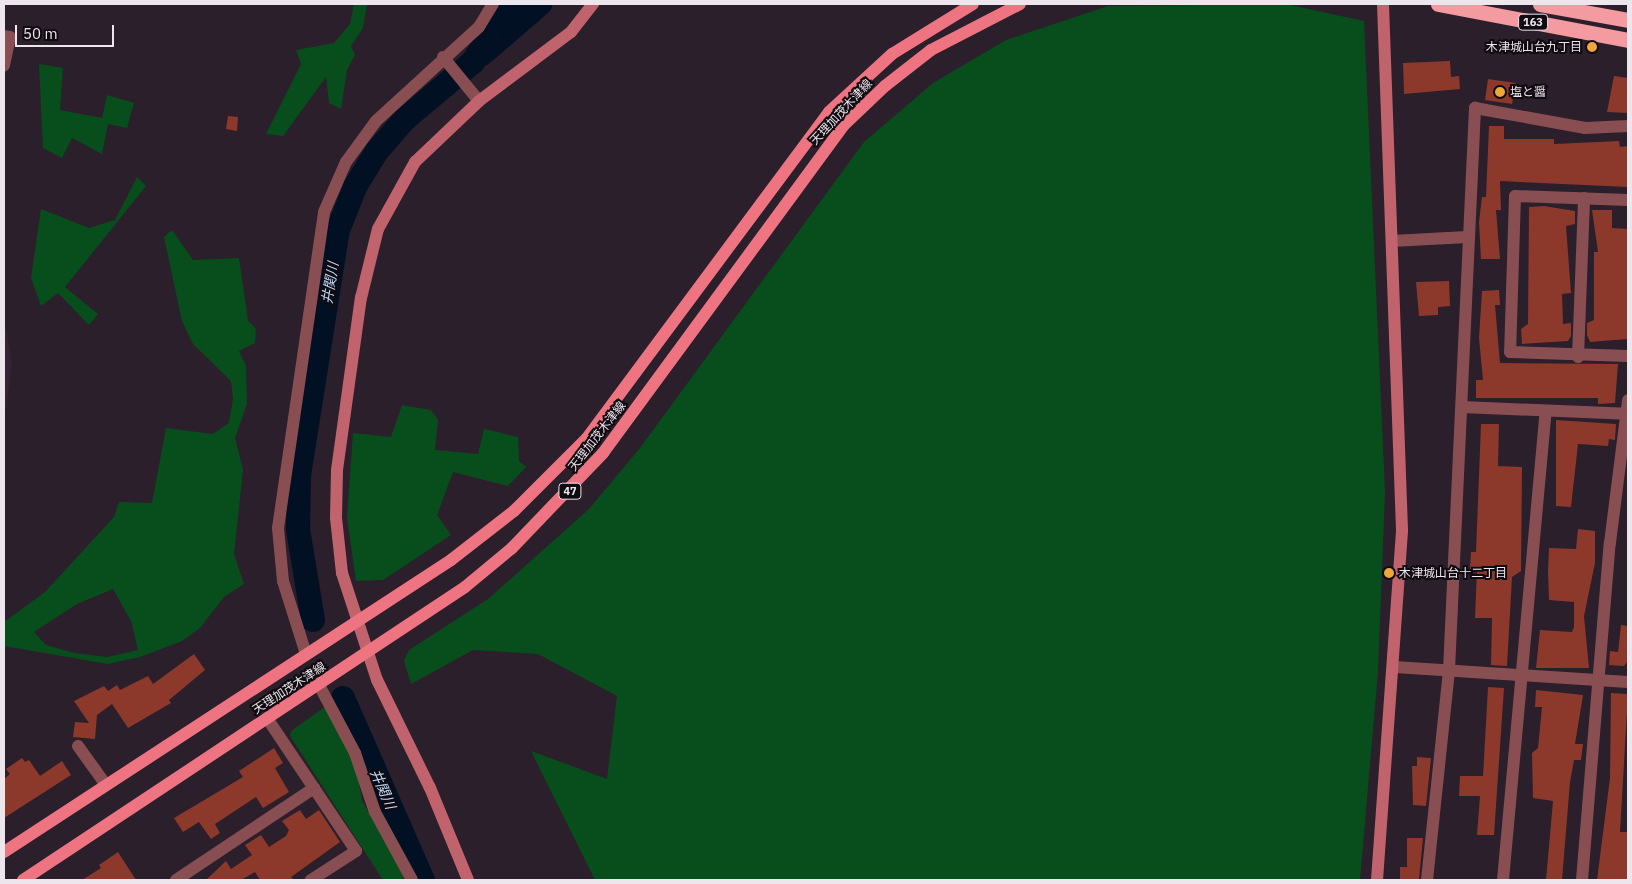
<!DOCTYPE html>
<html>
<head>
<meta charset="utf-8">
<style>
	body { margin:0 }
	#map { position:relative; width:1632px; height:884px; overflow:hidden; background:#2a1f2a; font-family:"IBM Plex Sans","Noto Sans JP",sans-serif }
	div>[style] { position:absolute }
	.built>* { inset:0; background:#342434 }
	.green>* { inset:0; background:#084e1d }
	.river>* { height:24px; margin:-12px; padding:0 12px; transform-origin:12px; border-radius:12px; background:#021024 }
	.building>* { inset:0; background:#8c392b }
	.street>* { height:12px; margin:-6px; padding:0 6px; transform-origin:6px; border-radius:6px; background:#894e52 }
	.secondary>* { height:12px; margin:-6px; padding:0 6px; transform-origin:6px; border-radius:6px; background:#c1636c }
	.primary>* { height:12px; margin:-6px; padding:0 6px; transform-origin:6px; border-radius:6px; background:#ed7480 }
	.highway>* { height:15px; margin:-7.5px; padding:0 7.5px; transform-origin:7.5px; border-radius:7.5px; background:#f39ba1 }
	.dots>* { width:14px; height:14px; translate:-50% -50%; box-sizing:border-box; border:2px solid #100b10; border-radius:50% }
	span { translate:-50% -50%; white-space:nowrap; text-align:center; line-height:1.15; -webkit-text-stroke:4px #100b10; paint-order:stroke }
	.shield-label span { padding:1px 4px; background:#100b10; border:1px solid; border-radius:4px; -webkit-text-stroke-width:0 }
	.shield-label { font-size:11px; color:#ede6ed; font-weight:700 }
	.poi-label { font-size:12px; color:#ede6ed }
	.right { translate:-100% -50%; text-align:right }
	.left { translate:0 -50%; text-align:left }
	.street-label { font-size:12px; color:#ede6ed }
	.water-label { font-size:14px; color:#bddbfe; font-style:italic }
	.frame { position:absolute; inset:0; border:5px solid #ede6ed; pointer-events:none }
	.scale { position:absolute; left:15px; top:25px; width:99px; height:22px; box-sizing:border-box; border:2px solid #ede6ed; border-top:0; padding-left:6px; font-size:15px; line-height:18px; white-space:nowrap; color:#ede6ed; -webkit-text-stroke:4px #100b10; paint-order:stroke }
</style>
</head>
<body>
<div id="map">
	<div class="built">
		<div style="clip-path:polygon(4px 318px,12px 363px,4px 424px)"></div>
	</div>
	<div class="green">
		<div style="clip-path:polygon(354px 4px,367px 4px,363px 28px,351px 46px,355px 55px,347px 70px,341px 109px,329px 103px,326px 77px,283px 136px,266px 134px,301px 64px,296px 50px,334px 43px,350px 24px)"></div>
		<div style="clip-path:polygon(1285px 4px,1364px 21px,1385px 492px,1378px 672px,1360px 880px,595px 880px,531px 751px,607px 779px,617px 696px,538px 654px,473px 650px,411px 684px,404px 661px,409px 650px,488px 599px,589px 509px,640px 448px,864px 142px,933px 83px,1006px 40px,1108px 6px)"></div>
		<div style="clip-path:polygon(39px 64px,63px 68px,60px 110px,102px 118px,107px 95px,134px 103px,127px 128px,108px 124px,102px 154px,72px 138px,62px 158px,43px 148px)"></div>
		<div style="clip-path:polygon(137px 177px,146px 186px,65px 287px,98px 314px,89px 325px,58px 293px,41px 306px,31px 278px,41px 209px,89px 228px,115px 220px)"></div>
		<div style="clip-path:polygon(evenodd,172px 230px,193px 260px,239px 258px,248px 321px,256px 329px,255px 343px,239px 351px,246px 366px,247px 404px,235px 438px,243px 470px,234px 554px,244px 584px,224px 597px,200px 628px,182px 641px,140px 657px,108px 664px,4px 646px,4px 622px,45px 592px,114px 517px,119px 502px,152px 503px,166px 428px,213px 434px,229px 423px,233px 398px,231px 381px,193px 344px,182px 321px,164px 237px,172px 230px,113px 589px,131px 621px,138px 650px,107px 657px,74px 653px,46px 645px,34px 632px,77px 604px,113px 589px)"></div>
		<div style="clip-path:polygon(402px 405px,431px 410px,438px 420px,435px 450px,478px 454px,484px 429px,518px 437px,519px 461px,526px 467px,508px 486px,453px 472px,437px 515px,451px 535px,383px 580px,356px 581px,347px 517px,353px 433px,391px 437px)"></div>
		<div style="clip-path:polygon(325px 707px,356px 765px,362px 801px,406px 875px,401px 880px,383px 880px,290px 736px,291px 731px)"></div>
	</div>
	<div class="river">
		<div style="left:482px;top:54px;width:77px;rotate:-40.8deg"></div>
		<div style="left:313px;top:620px;width:92px;rotate:-99.4deg"></div>
		<div style="left:298px;top:529px;width:54px;rotate:-88.9deg"></div>
		<div style="left:299px;top:475px;width:248px;rotate:-81deg"></div>
		<div style="left:338px;top:230px;width:46px;rotate:-68.4deg"></div>
		<div style="left:355px;top:187px;width:42px;rotate:-58.6deg"></div>
		<div style="left:377px;top:151px;width:43px;rotate:-48.8deg"></div>
		<div style="left:405px;top:119px;width:89px;rotate:-40deg"></div>
		<div style="left:473px;top:62px;width:68px;rotate:-58.9deg"></div>
		<div style="left:343px;top:698px;width:199px;rotate:66.3deg"></div>
	</div>
	<div class="building">
		<div style="clip-path:polygon(1450px 61px,1451px 77px,1459px 76px,1460px 89px,1404px 94px,1403px 63px)"></div>
		<div style="clip-path:polygon(1614px 76px,1628px 78px,1628px 113px,1607px 112px)"></div>
		<div style="clip-path:polygon(1488px 79px,1516px 83px,1512px 104px,1485px 100px)"></div>
		<div style="clip-path:polygon(228px 116px,238px 117px,237px 131px,226px 129px)"></div>
		<div style="clip-path:polygon(1489px 126px,1504px 126px,1504px 139px,1554px 139px,1554px 144px,1619px 141px,1620px 147px,1628px 146px,1628px 187px,1500px 181px,1501px 210px,1496px 210px,1500px 259px,1481px 259px,1479px 222px,1482px 197px,1486px 197px)"></div>
		<div style="clip-path:polygon(1544px 206px,1575px 211px,1575px 224px,1566px 226px,1571px 293px,1562px 294px,1563px 324px,1571px 323px,1571px 336px,1568px 341px,1522px 344px,1521px 329px,1528px 324px,1529px 207px)"></div>
		<div style="clip-path:polygon(1592px 210px,1612px 210px,1612px 228px,1628px 229px,1628px 339px,1590px 342px,1587px 335px,1587px 323px,1594px 320px,1594px 252px,1598px 252px)"></div>
		<div style="clip-path:polygon(1449px 281px,1450px 306px,1438px 307px,1438px 315px,1419px 316px,1416px 282px)"></div>
		<div style="clip-path:polygon(1499px 290px,1500px 305px,1495px 305px,1500px 363px,1618px 364px,1615px 403px,1598px 404px,1598px 398px,1476px 398px,1476px 380px,1483px 380px,1479px 338px,1482px 291px)"></div>
		<div style="clip-path:polygon(1556px 420px,1616px 424px,1615px 440px,1609px 439px,1608px 446px,1578px 444px,1571px 507px,1556px 506px)"></div>
		<div style="clip-path:polygon(1481px 424px,1499px 424px,1498px 466px,1522px 467px,1521px 571px,1512px 577px,1507px 666px,1491px 665px,1492px 618px,1475px 618px,1477px 569px,1470px 569px,1471px 552px,1476px 552px)"></div>
		<div style="clip-path:polygon(1578px 529px,1595px 531px,1595px 563px,1584px 616px,1589px 668px,1536px 668px,1540px 630px,1572px 632px,1574px 627px,1574px 602px,1549px 600px,1548px 572px,1549px 548px,1576px 549px)"></div>
		<div style="clip-path:polygon(1621px 625px,1628px 626px,1628px 661px,1624px 666px,1609px 665px,1610px 651px,1618px 652px)"></div>
		<div style="clip-path:polygon(194px 654px,205px 670px,169px 700px,171px 703px,128px 728px,112px 704px,97px 715px,95px 739px,73px 737px,75px 722px,89px 723px,74px 701px,104px 686px,108px 691px,117px 685px,120px 690px,148px 676px,153px 684px)"></div>
		<div style="clip-path:polygon(1488px 687px,1504px 688px,1494px 835px,1477px 835px,1480px 796px,1459px 796px,1460px 776px,1483px 776px)"></div>
		<div style="clip-path:polygon(1536px 690px,1583px 695px,1575px 744px,1583px 744px,1581px 760px,1574px 760px,1570px 782px,1562px 880px,1546px 880px,1553px 801px,1533px 798px,1532px 753px,1538px 748px,1542px 707px,1535px 707px)"></div>
		<div style="clip-path:polygon(1611px 693px,1628px 694px,1620px 832px,1628px 832px,1628px 880px,1597px 880px,1610px 778px)"></div>
		<div style="clip-path:polygon(274px 748px,283px 763px,275px 768px,289px 792px,263px 808px,256px 797px,215px 824px,220px 833px,211px 839px,199px 822px,183px 832px,174px 818px,243px 777px,239px 771px)"></div>
		<div style="clip-path:polygon(1417px 757px,1431px 758px,1426px 806px,1413px 805px,1412px 766px,1417px 766px)"></div>
		<div style="clip-path:polygon(22px 758px,25px 762px,29px 760px,40px 776px,62px 761px,71px 775px,4px 818px,4px 779px,10px 774px,6px 769px)"></div>
		<div style="clip-path:polygon(300px 810px,306px 819px,319px 810px,340px 842px,291px 877px,294px 880px,260px 880px,255px 872px,241px 880px,206px 880px,226px 861px,231px 869px,252px 855px,245px 845px,261px 835px,269px 847px,286px 836px,289px 830px,282px 821px)"></div>
		<div style="clip-path:polygon(1407px 838px,1423px 838px,1419px 879px,1400px 879px,1400px 867px,1407px 867px)"></div>
		<div style="clip-path:polygon(118px 852px,136px 880px,82px 880px,101px 868px,99px 865px)"></div>
	</div>
	<div class="street">
		<div style="left:4px;top:36px;width:6px;rotate:9deg"></div>
		<div style="left:10px;top:37px;width:29px;rotate:102deg"></div>
		<div style="left:443px;top:57px;width:57px;rotate:50.7deg"></div>
		<div style="left:1628px;top:200px;width:113px;rotate:-178deg"></div>
		<div style="left:1515px;top:196px;width:156px;rotate:91.8deg"></div>
		<div style="left:1510px;top:352px;width:118px;rotate:1.9deg"></div>
		<div style="left:1392px;top:241px;width:75px;rotate:-3.1deg"></div>
		<div style="left:1578px;top:357px;width:159px;rotate:-87.8deg"></div>
		<div style="left:1462px;top:407px;width:164px;rotate:2.4deg"></div>
		<div style="left:306px;top:654px;width:77px;rotate:-107.5deg"></div>
		<div style="left:283px;top:581px;width:53px;rotate:-95.4deg"></div>
		<div style="left:278px;top:528px;width:319px;rotate:-81.7deg"></div>
		<div style="left:324px;top:212px;width:55px;rotate:-66.3deg"></div>
		<div style="left:346px;top:162px;width:51px;rotate:-53.8deg"></div>
		<div style="left:376px;top:121px;width:139px;rotate:-42.4deg"></div>
		<div style="left:479px;top:27px;width:27px;rotate:-59deg"></div>
		<div style="left:1395px;top:667px;width:233px;rotate:3.7deg"></div>
		<div style="left:319px;top:685px;width:77px;rotate:62.1deg"></div>
		<div style="left:355px;top:753px;width:62px;rotate:71.3deg"></div>
		<div style="left:375px;top:812px;width:77px;rotate:61.4deg"></div>
		<div style="left:267px;top:718px;width:160px;rotate:56.2deg"></div>
		<div style="left:356px;top:851px;width:54px;rotate:147.2deg"></div>
		<div style="left:78px;top:746px;width:48px;rotate:54.3deg"></div>
		<div style="left:176px;top:880px;width:166px;rotate:-33.7deg"></div>
		<div style="left:1427px;top:880px;width:211px;rotate:-84deg"></div>
		<div style="left:1449px;top:670px;width:563px;rotate:-87.35deg"></div>
		<div style="left:1475px;top:108px;width:112px;rotate:10.3deg"></div>
		<div style="left:1585px;top:128px;width:43px;rotate:-2.7deg"></div>
		<div style="left:1503px;top:880px;width:471px;rotate:-84.8deg"></div>
		<div style="left:1582px;top:880px;width:338px;rotate:-85.3deg"></div>
		<div style="left:1610px;top:543px;width:144px;rotate:-82.8deg"></div>
	</div>
	<div class="secondary">
		<div style="left:468px;top:880px;width:100px;rotate:-112.4deg"></div>
		<div style="left:430px;top:788px;width:120px;rotate:-116.1deg"></div>
		<div style="left:377px;top:680px;width:113px;rotate:-108.1deg"></div>
		<div style="left:342px;top:573px;width:55px;rotate:-96.2deg"></div>
		<div style="left:336px;top:518px;width:48px;rotate:-88.8deg"></div>
		<div style="left:337px;top:470px;width:174px;rotate:-82.1deg"></div>
		<div style="left:361px;top:298px;width:71px;rotate:-76.2deg"></div>
		<div style="left:378px;top:229px;width:77px;rotate:-61.1deg"></div>
		<div style="left:415px;top:162px;width:88px;rotate:-43.6deg"></div>
		<div style="left:479px;top:101px;width:115px;rotate:-36.9deg"></div>
		<div style="left:571px;top:32px;width:36px;rotate:-52deg"></div>
		<div style="left:1377px;top:880px;width:351px;rotate:-85.9deg"></div>
		<div style="left:1402px;top:530px;width:526px;rotate:-92.07deg"></div>
	</div>
	<div class="primary">
		<div style="left:4px;top:852px;width:534px;rotate:-33.15deg"></div>
		<div style="left:451px;top:560px;width:80px;rotate:-37.9deg"></div>
		<div style="left:514px;top:511px;width:103px;rotate:-45deg"></div>
		<div style="left:587px;top:438px;width:406px;rotate:-53.4deg"></div>
		<div style="left:829px;top:112px;width:86px;rotate:-42.6deg"></div>
		<div style="left:892px;top:54px;width:95px;rotate:-31.7deg"></div>
		<div style="left:23px;top:880px;width:530px;rotate:-33.54deg"></div>
		<div style="left:465px;top:587px;width:61px;rotate:-39.7deg"></div>
		<div style="left:512px;top:548px;width:132px;rotate:-46.2deg"></div>
		<div style="left:603px;top:453px;width:406px;rotate:-53.7deg"></div>
		<div style="left:843px;top:126px;width:58px;rotate:-43.6deg"></div>
		<div style="left:885px;top:86px;width:58px;rotate:-38deg"></div>
		<div style="left:931px;top:50px;width:100px;rotate:-27.3deg"></div>
	</div>
	<div class="highway">
		<div style="left:1438px;top:4px;width:193px;rotate:10.7deg"></div>
		<div style="left:1540px;top:4px;width:89px;rotate:10.3deg"></div>
	</div>
	<div class="dots">
		<div style="left:1592px;top:47px;background:#eda83c"></div>
		<div style="left:1500px;top:92px;background:#eda83c"></div>
		<div style="left:1389px;top:573px;background:#eda83c"></div>
	</div>
	<div class="shield-label">
		<span style="left:1533px;top:22px">163</span>
		<span style="left:570px;top:491px">47</span>
	</div>
	<div class="poi-label">
		<span class="right" style="left:1582px;top:47px">木津城山台九丁目</span>
		<span class="left" style="left:1510px;top:92px">塩と醤</span>
		<span class="left" style="left:1399px;top:573px">木津城山台十二丁目</span>
	</div>
	<div class="street-label">
		<span style="left:841px;top:112px;rotate:-47deg">天理加茂木津線</span>
		<span style="left:597px;top:436px;rotate:-52deg">天理加茂木津線</span>
		<span style="left:289px;top:688px;rotate:-33deg">天理加茂木津線</span>
	</div>
	<div class="water-label">
		<span style="left:330px;top:283px;rotate:-81deg">井関川</span>
		<span style="left:383px;top:789px;rotate:66deg">井関川</span>
	</div>
	<div class="frame"></div>
	<div class="scale">50 m</div>
</div>
</body>
</html>
